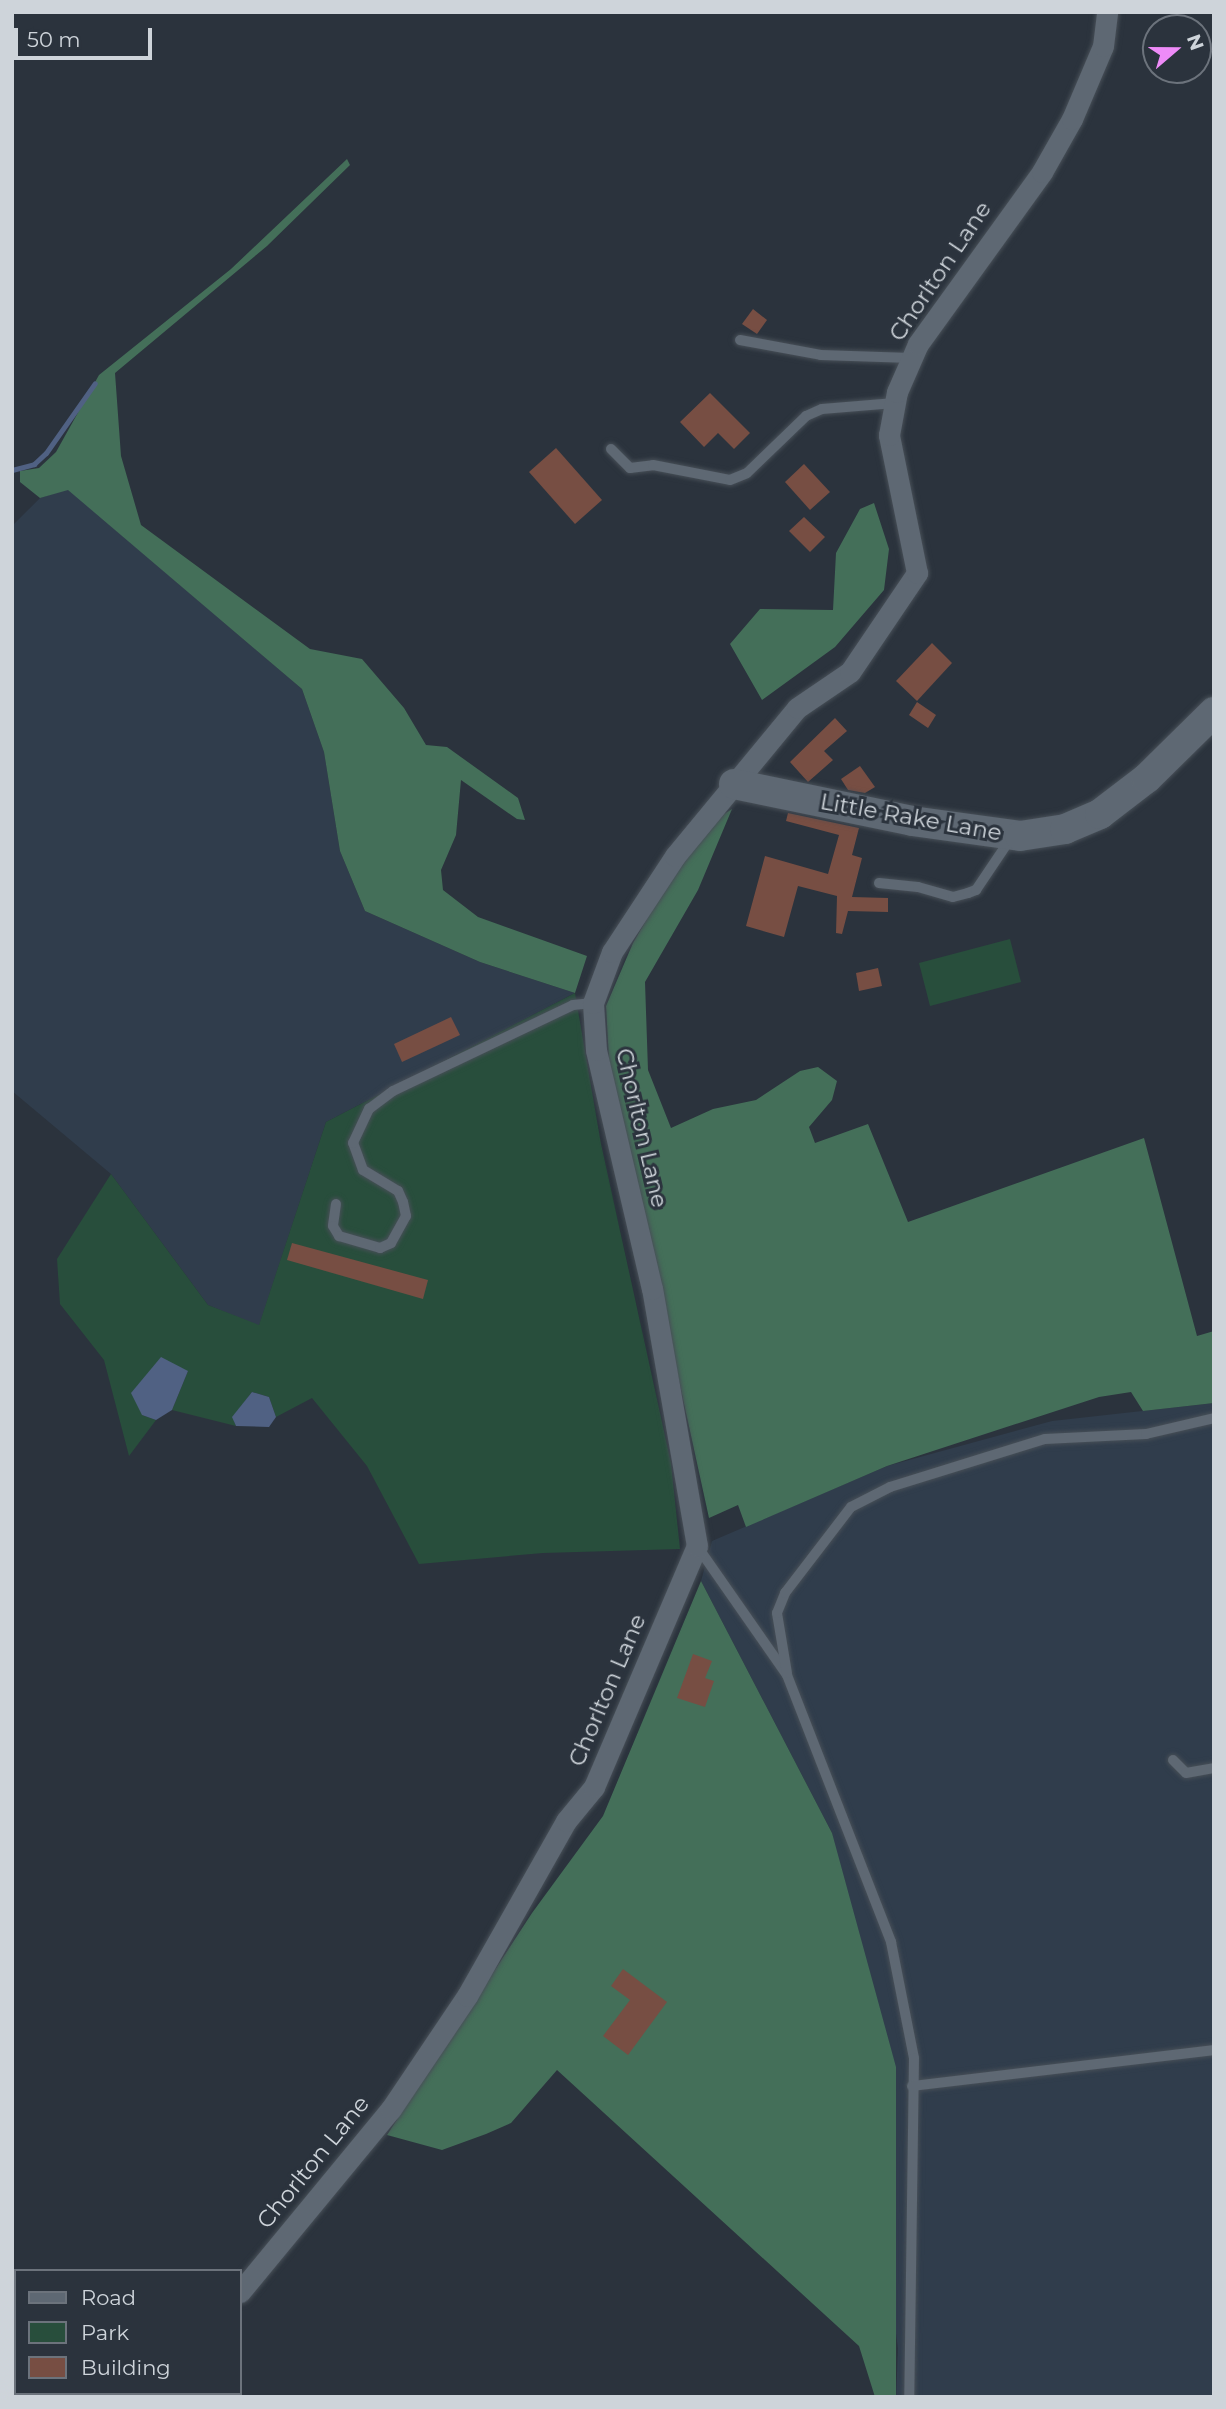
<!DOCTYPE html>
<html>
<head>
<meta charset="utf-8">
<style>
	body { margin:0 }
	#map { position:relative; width:1226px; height:2409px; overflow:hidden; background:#2b333d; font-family:Montserrat,sans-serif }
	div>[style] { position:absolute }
	.built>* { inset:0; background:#303d4c }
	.green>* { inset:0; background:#284e3c }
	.forest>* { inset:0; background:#446f59 }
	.water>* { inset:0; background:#506183 }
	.stream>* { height:5px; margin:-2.5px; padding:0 2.5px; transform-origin:2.5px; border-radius:2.5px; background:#506183 }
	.building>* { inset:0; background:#774e43 }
	.roads { filter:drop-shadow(0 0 2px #474f57) drop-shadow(0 0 2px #474f57) }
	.lane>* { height:10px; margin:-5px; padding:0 5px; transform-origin:5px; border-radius:5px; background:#5e6873 }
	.street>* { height:21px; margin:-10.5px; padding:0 10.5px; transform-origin:10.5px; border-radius:10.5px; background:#5e6873 }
	.secondary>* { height:30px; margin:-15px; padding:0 15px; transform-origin:15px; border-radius:15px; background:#5e6873 }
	span { translate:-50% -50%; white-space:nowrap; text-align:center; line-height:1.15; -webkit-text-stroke:6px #2b333d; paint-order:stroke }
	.street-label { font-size:23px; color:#ced4da }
	.frame { position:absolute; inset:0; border:14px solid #ced4da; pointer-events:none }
	.legend { position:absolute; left:14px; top:2269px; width:228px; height:126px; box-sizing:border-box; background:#2b333d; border:2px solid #6c737c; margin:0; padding:9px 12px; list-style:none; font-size:21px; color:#ced4da }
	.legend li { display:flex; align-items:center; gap:14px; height:35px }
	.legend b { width:35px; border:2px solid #6c737c }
	.north { position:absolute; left:1142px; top:14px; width:70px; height:70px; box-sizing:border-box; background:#2b333d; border:2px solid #6c737c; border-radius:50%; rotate:70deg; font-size:19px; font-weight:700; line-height:28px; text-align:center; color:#ced4da }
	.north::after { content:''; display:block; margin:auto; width:24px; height:32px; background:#ee8bf8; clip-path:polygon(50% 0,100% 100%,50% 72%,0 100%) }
	.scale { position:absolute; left:14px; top:28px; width:138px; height:32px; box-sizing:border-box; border:4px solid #ced4da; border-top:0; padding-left:9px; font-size:21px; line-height:24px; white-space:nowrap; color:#ced4da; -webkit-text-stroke:5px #2b333d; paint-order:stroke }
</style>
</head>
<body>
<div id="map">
	<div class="built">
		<div style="clip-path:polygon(68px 489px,302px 689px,324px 752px,340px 851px,365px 911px,480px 962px,575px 993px,326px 1122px,259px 1326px,208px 1305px,111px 1174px,12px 1091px,12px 526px,40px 498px)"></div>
		<div style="clip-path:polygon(1214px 1403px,1214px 2397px,896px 2397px,898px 2349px,832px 1833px,701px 1581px,712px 1541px,887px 1466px,1052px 1421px)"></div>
	</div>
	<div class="green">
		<div style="clip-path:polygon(1010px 939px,1021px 982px,930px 1006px,919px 963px)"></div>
		<div style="clip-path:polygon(575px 993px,601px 1144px,671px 1463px,680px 1549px,543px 1553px,419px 1564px,367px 1466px,312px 1398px,276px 1417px,269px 1397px,252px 1392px,233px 1417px,236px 1426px,172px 1410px,188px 1371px,142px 1415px,156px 1420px,129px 1456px,104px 1360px,60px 1304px,57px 1259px,111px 1174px,208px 1305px,259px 1325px,326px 1122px)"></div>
	</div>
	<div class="forest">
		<div style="clip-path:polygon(347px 159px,350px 165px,267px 246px,115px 373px,121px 456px,141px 525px,310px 649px,362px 659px,404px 708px,426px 745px,447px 747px,518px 798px,525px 820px,517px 819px,461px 780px,456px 835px,441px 870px,443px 890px,478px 917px,587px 956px,575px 993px,480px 962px,365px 911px,340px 851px,324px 752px,302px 689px,68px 490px,40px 498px,20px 482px,20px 471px,39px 468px,56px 452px,99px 375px,231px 269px)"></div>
		<div style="clip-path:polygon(874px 503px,889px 549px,884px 590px,835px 647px,762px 700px,730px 644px,760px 609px,833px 610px,836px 553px,860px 509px)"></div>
		<div style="clip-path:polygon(732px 809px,698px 890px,645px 982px,648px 1070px,671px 1128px,713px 1109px,756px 1100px,800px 1071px,818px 1067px,837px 1081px,832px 1100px,809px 1127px,815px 1143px,868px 1124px,908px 1222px,1144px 1138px,1197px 1336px,1214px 1331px,1214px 1403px,1143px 1411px,1131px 1392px,1099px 1397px,887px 1466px,746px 1527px,738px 1505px,709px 1518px,609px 1060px,606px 1006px,633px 943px,670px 879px,713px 821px)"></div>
		<div style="clip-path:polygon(701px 1581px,832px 1833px,896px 2067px,896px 2397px,875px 2397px,859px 2346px,557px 2070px,511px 2123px,486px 2134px,442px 2150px,387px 2135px,532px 1913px,603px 1816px)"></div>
	</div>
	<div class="water">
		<div style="clip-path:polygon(161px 1357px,188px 1371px,172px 1410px,156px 1420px,142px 1415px,131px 1393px)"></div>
		<div style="clip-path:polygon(252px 1392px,269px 1397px,276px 1417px,269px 1427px,236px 1426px,232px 1417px)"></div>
	</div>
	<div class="stream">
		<div style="left:12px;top:470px;width:23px;rotate:-15deg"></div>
		<div style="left:34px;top:464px;width:16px;rotate:-43deg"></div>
		<div style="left:46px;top:453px;width:85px;rotate:-55deg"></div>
	</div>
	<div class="building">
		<div style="clip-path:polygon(753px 309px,767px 320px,757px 334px,742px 324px)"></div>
		<div style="clip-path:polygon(710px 393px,750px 433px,734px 449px,718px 433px,704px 447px,680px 422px)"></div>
		<div style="clip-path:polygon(556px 448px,602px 500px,575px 524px,529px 472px)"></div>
		<div style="clip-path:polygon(804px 464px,830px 492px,810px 510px,785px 482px)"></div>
		<div style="clip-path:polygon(804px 517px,825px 537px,810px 552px,789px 531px)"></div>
		<div style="clip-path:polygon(932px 643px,952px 663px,917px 701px,896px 681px)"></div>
		<div style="clip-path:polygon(917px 702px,936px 715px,928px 728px,909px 715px)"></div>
		<div style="clip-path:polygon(835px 718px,847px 731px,824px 751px,833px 760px,808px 782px,790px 762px)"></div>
		<div style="clip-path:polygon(860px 766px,875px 787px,865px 793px,848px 790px,841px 779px)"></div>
		<div style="clip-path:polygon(788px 813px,859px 828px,852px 855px,862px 858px,852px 897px,888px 898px,888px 912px,848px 911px,842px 934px,836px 933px,837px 896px,798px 886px,784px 937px,746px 926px,765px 856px,828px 874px,839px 835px,786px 821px)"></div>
		<div style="clip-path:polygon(878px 968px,882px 986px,859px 991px,856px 973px)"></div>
		<div style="clip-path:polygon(451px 1017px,460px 1035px,402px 1062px,394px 1044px)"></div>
		<div style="clip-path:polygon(292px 1243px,428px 1280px,423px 1299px,287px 1260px)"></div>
		<div style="clip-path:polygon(693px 1654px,712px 1661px,705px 1678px,714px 1681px,705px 1707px,677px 1698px)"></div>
		<div style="clip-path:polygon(623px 1969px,667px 2002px,628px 2055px,603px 2036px,630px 2000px,611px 1986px)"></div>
	</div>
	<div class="roads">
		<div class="lane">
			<div style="left:740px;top:340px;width:82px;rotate:10.5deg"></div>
			<div style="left:821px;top:355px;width:90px;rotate:1.9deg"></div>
			<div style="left:611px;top:449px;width:27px;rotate:45deg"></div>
			<div style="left:630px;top:468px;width:23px;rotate:-7deg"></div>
			<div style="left:653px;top:465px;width:78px;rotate:11deg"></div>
			<div style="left:730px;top:480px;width:18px;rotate:-22deg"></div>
			<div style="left:747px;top:473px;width:82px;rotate:-44deg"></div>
			<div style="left:806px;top:416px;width:17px;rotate:-24deg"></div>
			<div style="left:822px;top:409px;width:73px;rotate:-4.7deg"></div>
			<div style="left:879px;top:883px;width:39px;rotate:6deg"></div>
			<div style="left:918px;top:887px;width:36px;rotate:16deg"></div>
			<div style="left:953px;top:897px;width:16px;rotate:-15deg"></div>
			<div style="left:968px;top:893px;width:9px;rotate:-21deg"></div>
			<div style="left:976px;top:890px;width:63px;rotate:-56.1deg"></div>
			<div style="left:336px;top:1204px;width:22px;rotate:98deg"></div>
			<div style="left:333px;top:1226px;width:12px;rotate:59deg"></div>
			<div style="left:339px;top:1236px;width:43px;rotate:16.3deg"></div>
			<div style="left:380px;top:1248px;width:12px;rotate:-24deg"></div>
			<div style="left:391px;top:1243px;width:31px;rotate:-61deg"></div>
			<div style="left:406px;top:1216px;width:14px;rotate:-102deg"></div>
			<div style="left:403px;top:1202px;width:12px;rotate:-114deg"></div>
			<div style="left:398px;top:1191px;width:41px;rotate:-149deg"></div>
			<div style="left:363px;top:1170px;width:29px;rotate:-110deg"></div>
			<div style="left:353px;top:1143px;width:38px;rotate:-65deg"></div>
			<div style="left:369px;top:1109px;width:30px;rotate:-37deg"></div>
			<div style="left:393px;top:1091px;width:199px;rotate:-25.5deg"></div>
			<div style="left:573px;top:1005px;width:20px;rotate:-6deg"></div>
			<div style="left:697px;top:1546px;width:157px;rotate:55.1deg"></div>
			<div style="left:787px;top:1675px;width:287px;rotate:68.7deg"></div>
			<div style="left:891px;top:1942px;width:118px;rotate:78.8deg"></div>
			<div style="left:914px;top:2058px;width:339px;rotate:90.8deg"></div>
			<div style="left:787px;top:1673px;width:61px;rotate:-99.5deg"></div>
			<div style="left:777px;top:1613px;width:22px;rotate:-68deg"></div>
			<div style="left:785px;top:1593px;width:108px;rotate:-52.5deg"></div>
			<div style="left:851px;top:1507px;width:44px;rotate:-27.1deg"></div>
			<div style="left:890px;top:1487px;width:162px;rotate:-17.2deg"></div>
			<div style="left:1045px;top:1439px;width:101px;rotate:-2.8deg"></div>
			<div style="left:1146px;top:1434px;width:70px;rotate:-13.2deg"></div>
			<div style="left:1173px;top:1760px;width:18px;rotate:45deg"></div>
			<div style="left:1186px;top:1773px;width:28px;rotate:-10deg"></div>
			<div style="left:912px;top:2086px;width:304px;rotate:-6.8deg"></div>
		</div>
		<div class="street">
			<div style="left:240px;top:2292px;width:237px;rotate:-50.5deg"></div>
			<div style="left:391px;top:2109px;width:136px;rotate:-56.1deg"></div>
			<div style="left:467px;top:1996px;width:201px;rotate:-60.5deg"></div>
			<div style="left:566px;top:1821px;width:44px;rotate:-50.5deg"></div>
			<div style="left:594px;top:1787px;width:262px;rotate:-66.9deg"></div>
			<div style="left:697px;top:1546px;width:261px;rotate:-99.9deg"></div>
			<div style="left:652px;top:1289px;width:245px;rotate:-103.2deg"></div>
			<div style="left:596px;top:1050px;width:47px;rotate:-93.7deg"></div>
			<div style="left:593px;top:1003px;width:54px;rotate:-69.6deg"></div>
			<div style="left:612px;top:952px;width:115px;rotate:-56.7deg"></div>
			<div style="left:675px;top:856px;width:192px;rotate:-50.5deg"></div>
			<div style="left:797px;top:708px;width:64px;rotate:-34.2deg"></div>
			<div style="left:850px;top:672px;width:120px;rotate:-55.9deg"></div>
			<div style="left:917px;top:573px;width:141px;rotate:-101.5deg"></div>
			<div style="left:889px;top:435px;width:44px;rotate:-79.5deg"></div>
			<div style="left:897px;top:392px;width:52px;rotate:-66.4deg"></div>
			<div style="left:918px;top:344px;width:212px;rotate:-54.2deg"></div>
			<div style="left:1042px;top:172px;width:61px;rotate:-60.5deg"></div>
			<div style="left:1072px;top:119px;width:79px;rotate:-67deg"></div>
			<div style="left:1103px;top:46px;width:34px;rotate:-83deg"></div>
			<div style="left:175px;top:2397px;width:4px;rotate:-76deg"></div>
		</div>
		<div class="secondary">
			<div style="left:734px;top:784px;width:182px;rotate:11.7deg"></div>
			<div style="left:912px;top:821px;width:109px;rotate:7.9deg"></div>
			<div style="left:1020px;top:836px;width:46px;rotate:-8.8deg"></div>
			<div style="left:1065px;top:829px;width:38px;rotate:-23deg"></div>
			<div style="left:1100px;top:814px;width:59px;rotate:-37.5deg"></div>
			<div style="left:1147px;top:778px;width:94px;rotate:-44.6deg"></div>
		</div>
	</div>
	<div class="street-label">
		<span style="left:940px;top:271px;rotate:-56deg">Chorlton Lane</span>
		<span style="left:911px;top:817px;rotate:10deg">Little Rake Lane</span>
		<span style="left:642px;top:1128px;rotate:77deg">Chorlton Lane</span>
		<span style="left:607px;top:1690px;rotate:-67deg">Chorlton Lane</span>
		<span style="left:313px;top:2162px;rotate:-51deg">Chorlton Lane</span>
	</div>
	<div class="frame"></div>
	<ul class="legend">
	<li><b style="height:9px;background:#5e6873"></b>Road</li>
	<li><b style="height:19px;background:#284e3c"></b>Park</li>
	<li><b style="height:19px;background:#774e43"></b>Building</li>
	</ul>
	<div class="north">N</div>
	<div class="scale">50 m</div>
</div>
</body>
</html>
